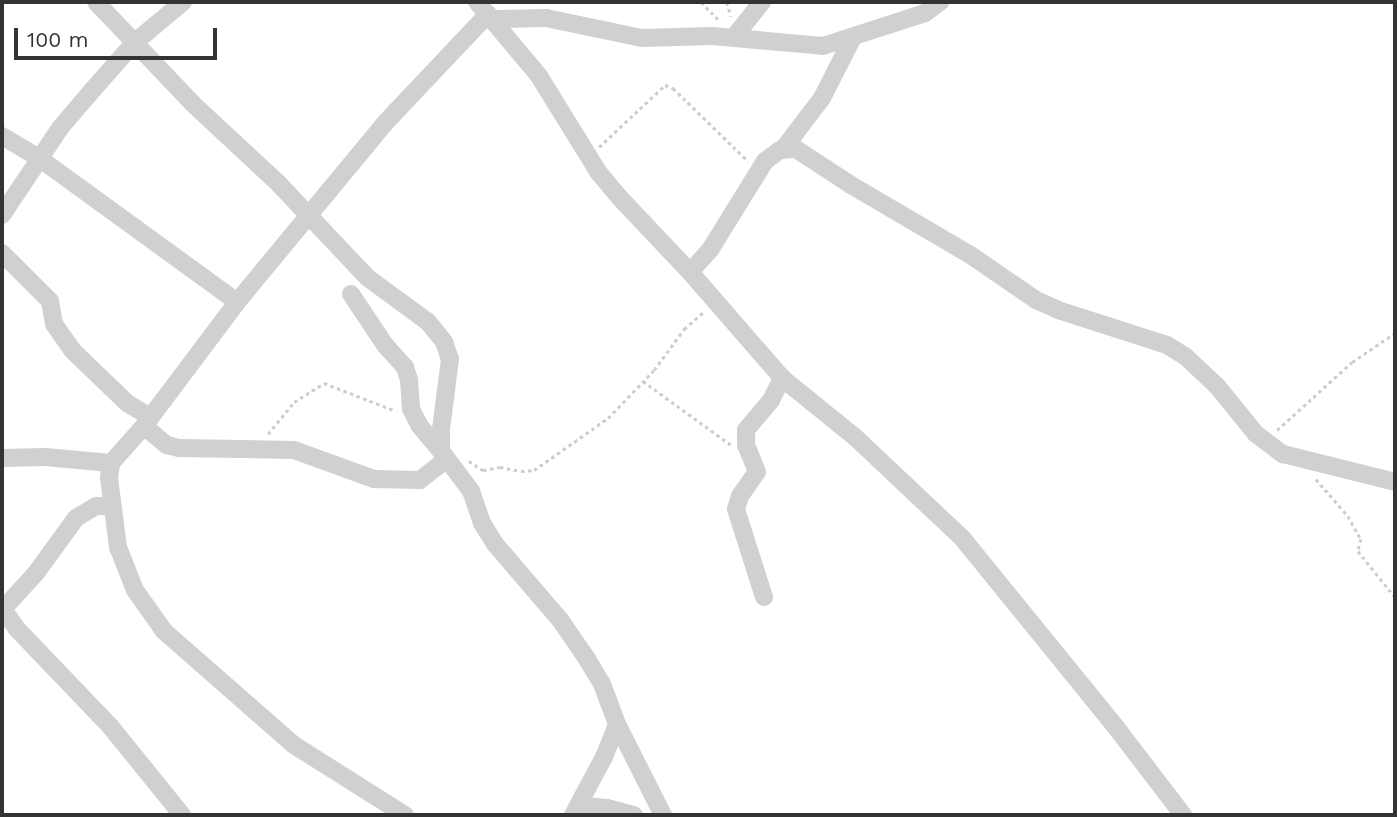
<!DOCTYPE html>
<html>
<head>
<meta charset="utf-8">
<style>
	body { margin:0 }
	#map { position:relative; width:1397px; height:817px; overflow:hidden; background:#fff; font-family:"Work Sans",sans-serif }
	div>[style] { position:absolute }
	.path>* { height:2.5px; margin-top:-1.25px; transform-origin:0; background:repeating-linear-gradient(90deg,#cdcdcd 0 3.5px,transparent 0 7px) }
	.minor>* { height:18px; margin:-9px; padding:0 9px; transform-origin:9px; border-radius:9px; background:#d0d0d0 }
	span { translate:-50% -50%; white-space:nowrap; text-align:center; line-height:1.15; -webkit-text-stroke:7px #fff; paint-order:stroke }
	.frame { position:absolute; inset:0; border:4px solid #333; pointer-events:none }
	.scale { position:absolute; left:14px; top:28px; width:203px; height:32px; box-sizing:border-box; border:4px solid #333; border-top:0; padding-left:9px; font-size:21px; line-height:24px; white-space:nowrap; color:#333; -webkit-text-stroke:5px #fff; paint-order:stroke }
</style>
</head>
<body>
<div id="map">
	<div class="path">
		<div style="left:701px;top:2px;width:28px;rotate:45deg"></div>
		<div style="left:727px;top:2px;width:15px;rotate:74deg"></div>
		<div style="left:599px;top:147px;width:91px;rotate:-43.2deg"></div>
		<div style="left:665px;top:85px;width:9px;rotate:21deg"></div>
		<div style="left:673px;top:88px;width:105px;rotate:44.2deg"></div>
		<div style="left:643px;top:381px;width:109px;rotate:36deg"></div>
		<div style="left:1277px;top:430px;width:101px;rotate:-42.2deg"></div>
		<div style="left:1352px;top:362px;width:52px;rotate:-34deg"></div>
		<div style="left:268px;top:434px;width:41px;rotate:-50.9deg"></div>
		<div style="left:294px;top:402px;width:36px;rotate:-32deg"></div>
		<div style="left:324px;top:383px;width:77px;rotate:21.3deg"></div>
		<div style="left:469px;top:461px;width:17px;rotate:33deg"></div>
		<div style="left:483px;top:470px;width:17px;rotate:-10deg"></div>
		<div style="left:500px;top:467px;width:21px;rotate:11deg"></div>
		<div style="left:521px;top:471px;width:13px;rotate:-4deg"></div>
		<div style="left:534px;top:470px;width:90px;rotate:-35.1deg"></div>
		<div style="left:608px;top:418px;width:66px;rotate:-46.2deg"></div>
		<div style="left:654px;top:370px;width:51px;rotate:-53.8deg"></div>
		<div style="left:684px;top:329px;width:28px;rotate:-41deg"></div>
		<div style="left:1316px;top:479px;width:49px;rotate:49.1deg"></div>
		<div style="left:1348px;top:516px;width:26px;rotate:61deg"></div>
		<div style="left:1361px;top:539px;width:12px;rotate:104deg"></div>
		<div style="left:1358px;top:551px;width:59px;rotate:51.2deg"></div>
	</div>
	<div class="minor">
		<div style="left:96px;top:2px;width:141px;rotate:46.4deg"></div>
		<div style="left:193px;top:104px;width:117px;rotate:42.9deg"></div>
		<div style="left:279px;top:184px;width:129px;rotate:46.6deg"></div>
		<div style="left:368px;top:278px;width:74px;rotate:36.3deg"></div>
		<div style="left:428px;top:322px;width:26px;rotate:51deg"></div>
		<div style="left:444px;top:342px;width:18px;rotate:71deg"></div>
		<div style="left:450px;top:359px;width:71px;rotate:97.3deg"></div>
		<div style="left:441px;top:429px;width:22px;rotate:90deg"></div>
		<div style="left:441px;top:451px;width:50px;rotate:53.1deg"></div>
		<div style="left:471px;top:491px;width:34px;rotate:71deg"></div>
		<div style="left:482px;top:523px;width:25px;rotate:58deg"></div>
		<div style="left:495px;top:544px;width:101px;rotate:49.4deg"></div>
		<div style="left:561px;top:621px;width:46px;rotate:55.6deg"></div>
		<div style="left:587px;top:659px;width:29px;rotate:59deg"></div>
		<div style="left:602px;top:684px;width:43px;rotate:69.4deg"></div>
		<div style="left:617px;top:724px;width:102px;rotate:63.2deg"></div>
		<div style="left:477px;top:2px;width:97px;rotate:50deg"></div>
		<div style="left:539px;top:76px;width:114px;rotate:58.3deg"></div>
		<div style="left:599px;top:173px;width:31px;rotate:50deg"></div>
		<div style="left:619px;top:197px;width:103px;rotate:46.6deg"></div>
		<div style="left:690px;top:272px;width:140px;rotate:49deg"></div>
		<div style="left:782px;top:378px;width:95px;rotate:39deg"></div>
		<div style="left:856px;top:438px;width:147px;rotate:43.3deg"></div>
		<div style="left:963px;top:539px;width:241px;rotate:50.9deg"></div>
		<div style="left:1115px;top:726px;width:112px;rotate:52.6deg"></div>
		<div style="left:492px;top:19px;width:54px;rotate:-1.1deg"></div>
		<div style="left:546px;top:18px;width:98px;rotate:11.8deg"></div>
		<div style="left:642px;top:38px;width:70px;rotate:-1.6deg"></div>
		<div style="left:712px;top:36px;width:111px;rotate:5.1deg"></div>
		<div style="left:823px;top:46px;width:107px;rotate:-17.9deg"></div>
		<div style="left:925px;top:13px;width:19px;rotate:-36deg"></div>
		<div style="left:734px;top:37px;width:45px;rotate:-51.3deg"></div>
		<div style="left:2px;top:136px;width:43px;rotate:30.7deg"></div>
		<div style="left:39px;top:158px;width:245px;rotate:36deg"></div>
		<div style="left:784px;top:148px;width:63px;rotate:-52.8deg"></div>
		<div style="left:822px;top:98px;width:66px;rotate:-63deg"></div>
		<div style="left:2px;top:215px;width:105px;rotate:-56.3deg"></div>
		<div style="left:60px;top:128px;width:45px;rotate:-49.5deg"></div>
		<div style="left:89px;top:94px;width:68px;rotate:-48.6deg"></div>
		<div style="left:134px;top:43px;width:64px;rotate:-39.9deg"></div>
		<div style="left:2px;top:253px;width:68px;rotate:45deg"></div>
		<div style="left:50px;top:301px;width:23px;rotate:80deg"></div>
		<div style="left:54px;top:324px;width:33px;rotate:55deg"></div>
		<div style="left:73px;top:351px;width:75px;rotate:43.9deg"></div>
		<div style="left:127px;top:403px;width:27px;rotate:31deg"></div>
		<div style="left:690px;top:272px;width:30px;rotate:-48deg"></div>
		<div style="left:710px;top:250px;width:105px;rotate:-58.3deg"></div>
		<div style="left:765px;top:161px;width:19px;rotate:-36deg"></div>
		<div style="left:780px;top:150px;width:16px;rotate:-4deg"></div>
		<div style="left:796px;top:149px;width:66px;rotate:33.2deg"></div>
		<div style="left:851px;top:185px;width:140px;rotate:30.4deg"></div>
		<div style="left:972px;top:256px;width:78px;rotate:34.5deg"></div>
		<div style="left:1036px;top:300px;width:24px;rotate:24deg"></div>
		<div style="left:1058px;top:310px;width:114px;rotate:17.8deg"></div>
		<div style="left:1167px;top:345px;width:22px;rotate:32deg"></div>
		<div style="left:1186px;top:357px;width:42px;rotate:43.1deg"></div>
		<div style="left:1217px;top:386px;width:62px;rotate:50.9deg"></div>
		<div style="left:1256px;top:434px;width:34px;rotate:37deg"></div>
		<div style="left:1283px;top:454px;width:115px;rotate:14deg"></div>
		<div style="left:351px;top:294px;width:61px;rotate:56.3deg"></div>
		<div style="left:385px;top:345px;width:30px;rotate:48deg"></div>
		<div style="left:405px;top:367px;width:14px;rotate:73deg"></div>
		<div style="left:409px;top:380px;width:29px;rotate:86deg"></div>
		<div style="left:411px;top:409px;width:18px;rotate:63deg"></div>
		<div style="left:419px;top:425px;width:34px;rotate:50deg"></div>
		<div style="left:144px;top:426px;width:30px;rotate:40deg"></div>
		<div style="left:167px;top:445px;width:12px;rotate:14deg"></div>
		<div style="left:179px;top:448px;width:115px;rotate:1deg"></div>
		<div style="left:294px;top:450px;width:85px;rotate:19.9deg"></div>
		<div style="left:374px;top:479px;width:46px;rotate:1.2deg"></div>
		<div style="left:420px;top:480px;width:34px;rotate:-38deg"></div>
		<div style="left:2px;top:458px;width:43px;rotate:-1.3deg"></div>
		<div style="left:45px;top:457px;width:66px;rotate:5.2deg"></div>
		<div style="left:111px;top:506px;width:15px;rotate:180deg"></div>
		<div style="left:96px;top:506px;width:23px;rotate:149deg"></div>
		<div style="left:76px;top:518px;width:68px;rotate:126deg"></div>
		<div style="left:36px;top:573px;width:49px;rotate:132.5deg"></div>
		<div style="left:3px;top:609px;width:24px;rotate:55deg"></div>
		<div style="left:17px;top:629px;width:134px;rotate:46.2deg"></div>
		<div style="left:110px;top:726px;width:114px;rotate:51deg"></div>
		<div style="left:764px;top:597px;width:92px;rotate:-107.7deg"></div>
		<div style="left:736px;top:509px;width:14px;rotate:-73deg"></div>
		<div style="left:740px;top:496px;width:29px;rotate:-55deg"></div>
		<div style="left:757px;top:472px;width:29px;rotate:-112deg"></div>
		<div style="left:746px;top:445px;width:15px;rotate:-90deg"></div>
		<div style="left:746px;top:430px;width:39px;rotate:-50deg"></div>
		<div style="left:771px;top:400px;width:25px;rotate:-63deg"></div>
		<div style="left:577px;top:809px;width:9px;rotate:-21deg"></div>
		<div style="left:585px;top:806px;width:22px;rotate:5deg"></div>
		<div style="left:607px;top:808px;width:28px;rotate:15deg"></div>
		<div style="left:405px;top:815px;width:131px;rotate:-147.8deg"></div>
		<div style="left:294px;top:745px;width:173px;rotate:-138.8deg"></div>
		<div style="left:164px;top:631px;width:50px;rotate:-125.3deg"></div>
		<div style="left:135px;top:590px;width:46px;rotate:-111.6deg"></div>
		<div style="left:118px;top:547px;width:70px;rotate:-97.4deg"></div>
		<div style="left:109px;top:478px;width:15px;rotate:-82deg"></div>
		<div style="left:111px;top:463px;width:50px;rotate:-48.3deg"></div>
		<div style="left:144px;top:426px;width:155px;rotate:-53.1deg"></div>
		<div style="left:237px;top:302px;width:232px;rotate:-50.4deg"></div>
		<div style="left:385px;top:123px;width:150px;rotate:-46.6deg"></div>
		<div style="left:573px;top:815px;width:66px;rotate:-61.9deg"></div>
		<div style="left:604px;top:757px;width:35px;rotate:-68deg"></div>
	</div>
	<div class="frame"></div>
	<div class="scale">100 m</div>
</div>
</body>
</html>
